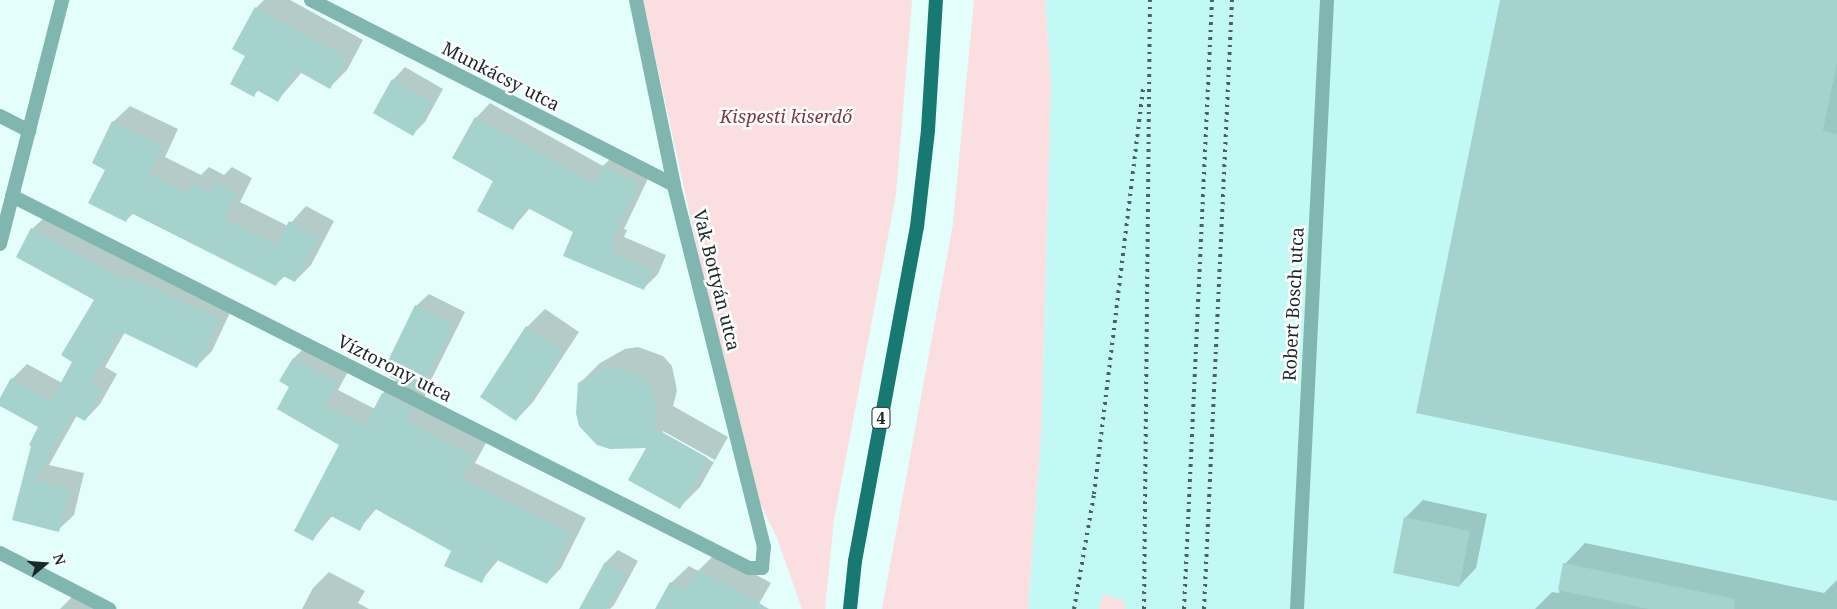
<!DOCTYPE html>
<html>
<head>
<meta charset="utf-8">
<style>
	body { margin:0 }
	#map { position:relative; width:1837px; height:609px; overflow:hidden; background:#e3fefb; font-family:"Noto Serif",serif }
	div>[style] { position:absolute }
	.built>* { inset:0; background:#c2f9f4 }
	.green>* { inset:0; background:#fbdee0 }
	.shadow>* { inset:0; background:#0003 }
	.building>* { inset:0; background:#a6d2cd }
	.minor>* { height:14px; margin:-7px; padding:0 7px; transform-origin:7px; border-radius:7px; background:#81b5b0 }
	.primary>* { height:14px; margin:-7px; padding:0 7px; transform-origin:7px; border-radius:7px; background:#187872 }
	.rail>* { height:4px; margin-top:-2px; transform-origin:0; background:repeating-linear-gradient(90deg,#4d605e 0 2.5px,transparent 0 7.5px) }
	span { translate:-50% -50%; white-space:nowrap; text-align:center; line-height:1.15; -webkit-text-stroke:5px #fff; paint-order:stroke }
	.shield-label span { padding:1px 4px; background:#fff; border:1px solid; border-radius:4px; -webkit-text-stroke-width:0 }
	.shield-label { font-size:16px; color:#182927; font-weight:700 }
	.street-label { font-size:18px; color:#182927 }
	.park-label { font-size:18px; color:#7d3a43; font-style:italic }
	.north { position:absolute; left:20px; top:539px; width:50px; height:50px; -webkit-text-stroke:4px #fff; paint-order:stroke; rotate:72deg; font-size:14px; font-weight:700; line-height:20px; text-align:center; color:#182927 }
	.north::after { content:''; display:block; margin:auto; width:18px; height:22px; background:#182927; clip-path:polygon(50% 0,100% 100%,50% 72%,0 100%) }
</style>
</head>
<body>
<div id="map">
	<div class="built">
		<div style="clip-path:polygon(1045px 0,1837px 0,1837px 609px,1125px 609px,1125px 602px,1103px 594px,1099px 609px,1028px 609px,1041px 436px,1051px 84px)"></div>
	</div>
	<div class="green">
		<div style="clip-path:polygon(643px 0,912px 0,896px 194px,834px 520px,825px 609px,802px 609px,777px 538px,747px 476px)"></div>
		<div style="clip-path:polygon(974px 0,1045px 0,1051px 84px,1041px 436px,1028px 609px,882px 609px,953px 224px)"></div>
		<div style="clip-path:polygon(1103px 594px,1125px 602px,1125px 609px,1099px 609px)"></div>
	</div>
	<div class="shadow">
		<div style="clip-path:polygon(264px 0,290px 0,363px 40px,347px 70px,330px 87px,302px 72px,278px 100px,259px 90px,253px 95px,246px 55px,256px 8px)"></div>
		<div style="clip-path:polygon(1502px 0,1837px 0,1837px 500px)"></div>
		<div style="clip-path:polygon(405px 67px,443px 89px,425px 122px,413px 134px,393px 80px)"></div>
		<div style="clip-path:polygon(490px 103px,603px 166px,618px 151px,653px 168px,624px 229px,627px 230px,624px 237px,666px 255px,658px 274px,644px 288px,574px 232px,530px 208px,513px 228px,476px 118px)"></div>
		<div style="clip-path:polygon(130px 106px,178px 129px,165px 157px,201px 175px,209px 167px,224px 175px,232px 167px,252px 178px,240px 202px,288px 226px,306px 206px,334px 221px,311px 265px,295px 281px,285px 276px,275px 285px,134px 213px,126px 220px,106px 169px,113px 122px)"></div>
		<div style="clip-path:polygon(48px 214px,234px 304px,212px 351px,197px 366px,125px 332px,105px 367px,117px 374px,100px 404px,85px 420px,77px 415px,49px 465px,84px 473px,74px 515px,58px 530px,14px 519px,40px 426px,0 404px,12px 379px,27px 364px,62px 383px,74px 361px,95px 300px,32px 229px)"></div>
		<div style="clip-path:polygon(429px 294px,465px 312px,432px 378px,420px 390px,426px 393px,420px 406px,487px 441px,475px 463px,586px 518px,561px 568px,547px 583px,499px 559px,481px 581px,453px 551px,377px 508px,359px 529px,333px 515px,313px 539px,341px 445px,291px 386px,281px 381px,294px 358px,308px 344px,350px 368px,338px 390px,375px 409px,383px 393px,397px 379px,416px 306px)"></div>
		<div style="clip-path:polygon(545px 309px,579px 332px,533px 402px,516px 420px,527px 327px)"></div>
		<div style="clip-path:polygon(evenodd,638px 347px,663px 356px,672px 366px,677px 391px,673px 406px,728px 437px,700px 487px,679px 508px,648px 447px,579px 384px,600px 363px,625px 349px,638px 347px,663px 431px,715px 460px,713px 462px,663px 433px,663px 431px)"></div>
		<div style="clip-path:polygon(1423px 500px,1487px 514px,1476px 568px,1459px 586px,1405px 518px)"></div>
		<div style="clip-path:polygon(1585px 543px,1824px 593px,1837px 580px,1837px 609px,1535px 609px,1552px 592px,1559px 593px,1565px 564px)"></div>
		<div style="clip-path:polygon(618px 550px,638px 561px,614px 605px,610px 609px,582px 606px,606px 562px)"></div>
		<div style="clip-path:polygon(716px 553px,771px 583px,756px 609px,657px 609px,671px 583px,689px 566px,698px 571px)"></div>
		<div style="clip-path:polygon(329px 572px,365px 591px,358px 603px,369px 609px,302px 609px,313px 588px)"></div>
		<div style="clip-path:polygon(76px 593px,114px 609px,60px 609px)"></div>
	</div>
	<div class="building">
		<div style="clip-path:polygon(1500px 0,1837px 0,1837px 62px,1823px 131px,1837px 134px,1837px 501px,1416px 413px)"></div>
		<div style="clip-path:polygon(255px 7px,347px 58px,330px 89px,296px 70px,278px 102px,257px 90px,254px 97px,230px 84px,245px 56px,232px 49px)"></div>
		<div style="clip-path:polygon(392px 79px,432px 102px,413px 136px,373px 113px)"></div>
		<div style="clip-path:polygon(475px 117px,594px 183px,602px 165px,639px 183px,610px 244px,613px 245px,610px 252px,652px 270px,644px 290px,563px 256px,573px 232px,526px 207px,513px 230px,477px 211px,493px 181px,452px 158px)"></div>
		<div style="clip-path:polygon(112px 121px,163px 146px,149px 174px,187px 192px,192px 183px,210px 192px,215px 183px,237px 194px,224px 219px,277px 245px,289px 221px,319px 237px,295px 282px,281px 275px,276px 286px,131px 213px,126px 222px,88px 203px,105px 170px,92px 163px)"></div>
		<div style="clip-path:polygon(31px 228px,126px 281px,128px 276px,220px 319px,197px 368px,120px 331px,90px 383px,102px 390px,85px 421px,72px 414px,35px 480px,70px 489px,59px 532px,12px 520px,31px 446px,29px 445px,38px 427px,0 406px,0 398px,11px 378px,51px 401px,72px 362px,61px 355px,94px 300px,16px 257px)"></div>
		<div style="clip-path:polygon(415px 305px,454px 324px,420px 392px,390px 377px,394px 370px,386px 365px)"></div>
		<div style="clip-path:polygon(526px 326px,563px 350px,516px 421px,480px 397px)"></div>
		<div style="clip-path:polygon(293px 358px,337px 383px,324px 405px,365px 426px,382px 393px,412px 408px,406px 421px,473px 456px,461px 478px,572px 533px,547px 584px,493px 558px,482px 583px,444px 566px,451px 551px,372px 507px,360px 531px,327px 514px,313px 541px,294px 531px,339px 445px,277px 409px,289px 387px,279px 381px)"></div>
		<div style="clip-path:polygon(617px 367px,642px 377px,651px 387px,657px 413px,653px 427px,708px 458px,680px 509px,628px 480px,646px 448px,610px 449px,597px 445px,579px 426px,576px 413px,578px 383px,603px 369px)"></div>
		<div style="clip-path:polygon(1404px 517px,1470px 531px,1459px 587px,1393px 573px)"></div>
		<div style="clip-path:polygon(605px 562px,626px 574px,607px 609px,579px 609px)"></div>
		<div style="clip-path:polygon(1563px 563px,1735px 599px,1734px 609px,1649px 609px,1558px 590px)"></div>
		<div style="clip-path:polygon(697px 570px,724px 583px,769px 609px,655px 609px,670px 582px,685px 591px)"></div>
	</div>
	<div class="minor">
		<div style="left:311px;top:0;width:407px;rotate:27deg"></div>
		<div style="left:0;top:116px;width:33px;rotate:27deg"></div>
		<div style="left:12px;top:196px;width:826px;rotate:26.78deg"></div>
		<div style="left:749px;top:568px;width:13px"></div>
		<div style="left:762px;top:568px;width:21px;rotate:-85deg"></div>
		<div style="left:764px;top:547px;width:373px;rotate:-104deg"></div>
		<div style="left:674px;top:185px;width:189px;rotate:-101.6deg"></div>
		<div style="left:0;top:244px;width:252px;rotate:-75.7deg"></div>
		<div style="left:0;top:553px;width:123px;rotate:27.2deg"></div>
		<div style="left:1297px;top:609px;width:610px;rotate:-87.18deg"></div>
	</div>
	<div class="primary">
		<div style="left:850px;top:609px;width:48px;rotate:-84.1deg"></div>
		<div style="left:855px;top:561px;width:340px;rotate:-79.5deg"></div>
		<div style="left:917px;top:227px;width:98px;rotate:-83.5deg"></div>
		<div style="left:928px;top:130px;width:130px;rotate:-86.5deg"></div>
	</div>
	<div class="rail">
		<div style="left:1074px;top:609px;width:117px;rotate:-80.1deg"></div>
		<div style="left:1094px;top:494px;width:408px;rotate:-83.1deg"></div>
		<div style="left:1144px;top:609px;width:609px;rotate:-89.44deg"></div>
		<div style="left:1184px;top:609px;width:610px;rotate:-87.37deg"></div>
		<div style="left:1204px;top:609px;width:610px;rotate:-87.37deg"></div>
	</div>
	<div class="shield-label">
		<span style="left:881px;top:418px">4</span>
	</div>
	<div class="street-label">
		<span style="left:501px;top:76px;rotate:27deg">Munkácsy utca</span>
		<span style="left:717px;top:280px;rotate:76deg">Vak Bottyán utca</span>
		<span style="left:1293px;top:304px;rotate:-87deg">Robert Bosch utca</span>
		<span style="left:395px;top:368px;rotate:27deg">Víztorony utca</span>
	</div>
	<div class="park-label">
		<span style="left:786px;top:116px">Kispesti kiserdő</span>
	</div>
	<div class="north">N</div>
</div>
</body>
</html>
